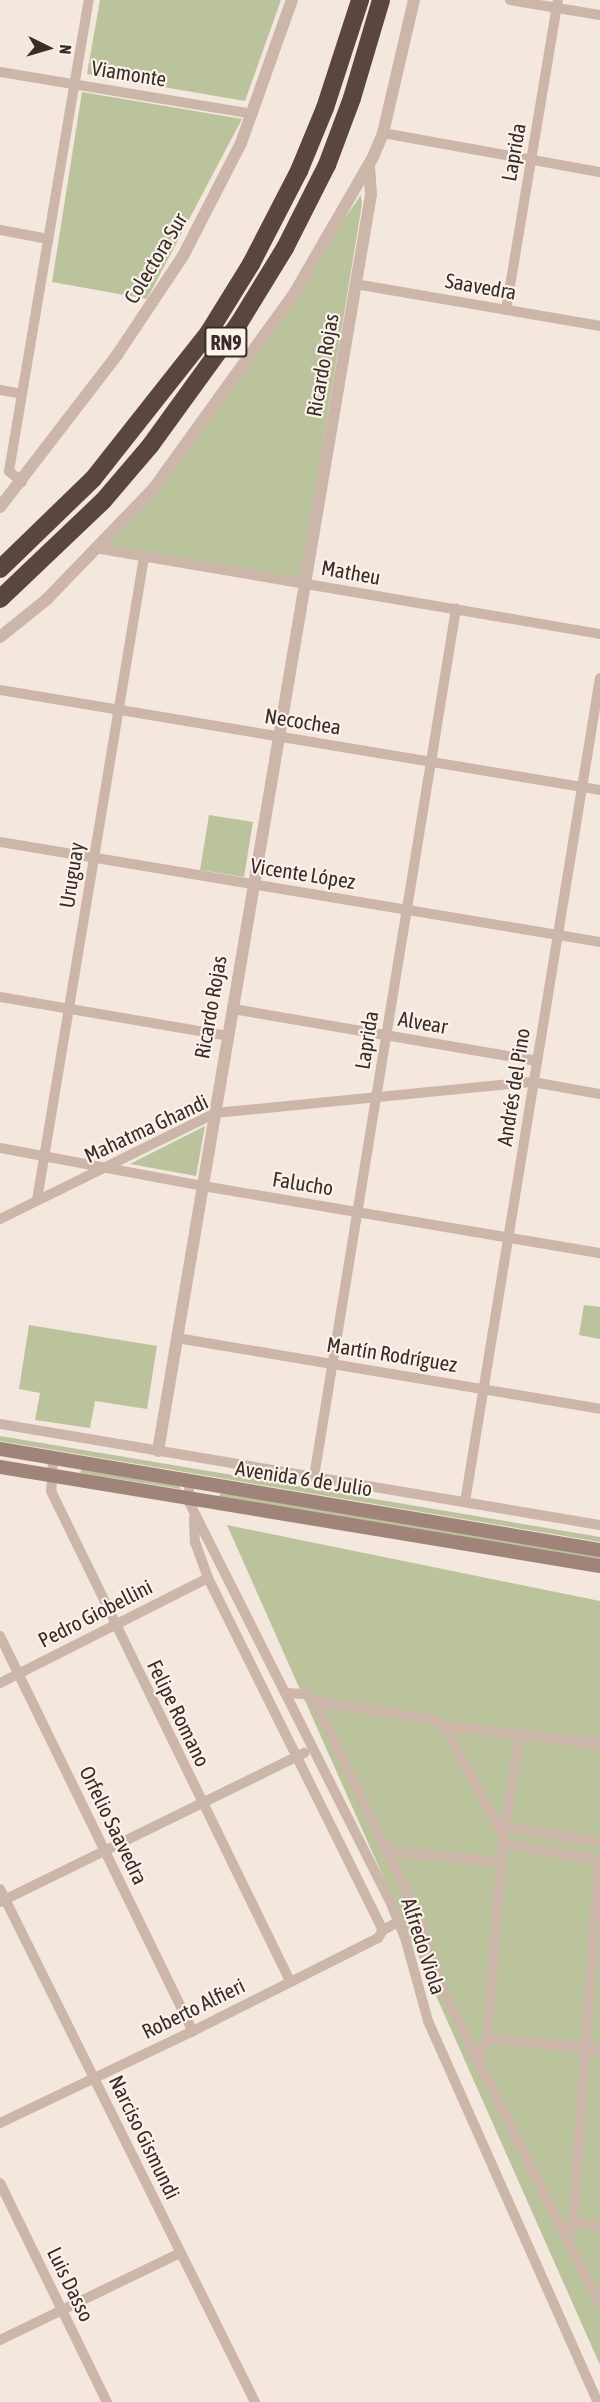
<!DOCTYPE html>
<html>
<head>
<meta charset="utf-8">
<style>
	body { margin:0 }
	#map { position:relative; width:600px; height:2402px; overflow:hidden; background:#f4e7de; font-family:"Asap Condensed",sans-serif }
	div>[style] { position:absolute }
	.green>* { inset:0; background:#bbc39d }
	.minor>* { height:10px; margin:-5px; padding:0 5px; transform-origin:5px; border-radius:5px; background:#ccb5a9 }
	.tertiary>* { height:12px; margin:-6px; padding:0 6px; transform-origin:6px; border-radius:6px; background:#ccb5a9 }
	.secondary>* { height:14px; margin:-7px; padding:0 7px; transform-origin:7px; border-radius:7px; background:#a0847a }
	.motorway>* { height:18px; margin:-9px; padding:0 9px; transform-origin:9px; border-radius:9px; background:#5a4540 }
	span { translate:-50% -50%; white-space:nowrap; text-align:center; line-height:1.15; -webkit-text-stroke:4.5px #fbf2ea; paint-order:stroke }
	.shield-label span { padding:2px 4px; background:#fbf2ea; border:2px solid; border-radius:4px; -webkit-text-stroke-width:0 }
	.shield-label { font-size:20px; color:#392c29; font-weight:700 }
	.street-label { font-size:21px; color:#392c29 }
	.north { position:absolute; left:18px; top:18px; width:60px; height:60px; -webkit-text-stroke:4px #fbf2ea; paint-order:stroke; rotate:95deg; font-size:16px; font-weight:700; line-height:24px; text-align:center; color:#392c29 }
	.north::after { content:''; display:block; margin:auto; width:21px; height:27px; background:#392c29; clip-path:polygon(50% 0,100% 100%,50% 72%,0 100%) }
</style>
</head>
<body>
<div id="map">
	<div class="green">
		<div style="clip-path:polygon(100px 0,281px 0,245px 101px,87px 74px)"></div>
		<div style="clip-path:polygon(82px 92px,242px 119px,147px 299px,52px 282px)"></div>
		<div style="clip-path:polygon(361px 195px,362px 204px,300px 583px,95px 548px,154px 488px)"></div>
		<div style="clip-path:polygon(209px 815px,253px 822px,244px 877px,200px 870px)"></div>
		<div style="clip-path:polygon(205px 1126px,196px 1176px,130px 1164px)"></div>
		<div style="clip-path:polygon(584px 1305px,600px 1307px,600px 1339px,579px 1335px)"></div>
		<div style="clip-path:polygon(29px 1325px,157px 1346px,147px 1409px,95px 1401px,90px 1428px,35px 1420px,40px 1393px,19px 1389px)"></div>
		<div style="clip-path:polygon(0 1436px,600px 1537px,600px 1542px,0 1441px)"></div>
		<div style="clip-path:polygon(82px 1469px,179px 1486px,181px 1489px,80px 1473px)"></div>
		<div style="clip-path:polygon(221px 1493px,600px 1556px,600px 1561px,218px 1497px)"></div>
		<div style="clip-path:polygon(227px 1525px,600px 1601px,600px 2365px)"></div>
	</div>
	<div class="minor">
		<div style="left:510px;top:0;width:91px;rotate:9.5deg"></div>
		<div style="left:0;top:72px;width:256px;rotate:9.4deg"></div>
		<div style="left:383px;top:133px;width:220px;rotate:10.2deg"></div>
		<div style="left:0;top:230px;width:49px;rotate:10.6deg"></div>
		<div style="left:355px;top:284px;width:249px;rotate:9.7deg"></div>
		<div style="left:506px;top:310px;width:314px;rotate:-80.5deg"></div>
		<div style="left:0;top:390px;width:22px;rotate:10deg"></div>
		<div style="left:22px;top:482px;width:17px;rotate:-140deg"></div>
		<div style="left:9px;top:471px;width:478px;rotate:-80.4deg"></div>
		<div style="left:95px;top:548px;width:512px;rotate:9.66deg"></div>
		<div style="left:0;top:690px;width:608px;rotate:9.46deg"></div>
		<div style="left:0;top:842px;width:608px;rotate:9.46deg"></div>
		<div style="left:0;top:997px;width:231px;rotate:9.7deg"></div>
		<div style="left:233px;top:1009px;width:307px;rotate:9.7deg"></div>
		<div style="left:0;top:1148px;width:207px;rotate:10.6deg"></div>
		<div style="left:203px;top:1186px;width:403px;rotate:9.6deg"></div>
		<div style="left:37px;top:1200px;width:652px;rotate:-80.55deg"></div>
		<div style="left:0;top:1219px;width:240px;rotate:-26.2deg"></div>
		<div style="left:215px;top:1113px;width:320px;rotate:-5.6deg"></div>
		<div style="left:533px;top:1082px;width:68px;rotate:10.2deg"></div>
		<div style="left:177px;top:1338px;width:429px;rotate:9.5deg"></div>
		<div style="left:0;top:1424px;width:608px;rotate:9.56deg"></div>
		<div style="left:53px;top:1458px;width:33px;rotate:93deg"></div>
		<div style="left:51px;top:1491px;width:545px;rotate:64deg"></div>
		<div style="left:314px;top:1477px;width:880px;rotate:-80.71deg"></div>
		<div style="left:190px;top:1480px;width:20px;rotate:96deg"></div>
		<div style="left:188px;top:1500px;width:454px;rotate:63.3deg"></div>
		<div style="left:392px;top:1906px;width:38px;rotate:68deg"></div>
		<div style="left:406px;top:1941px;width:83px;rotate:74.6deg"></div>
		<div style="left:428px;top:2021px;width:417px;rotate:66deg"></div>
		<div style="left:465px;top:1502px;width:835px;rotate:-80.7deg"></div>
		<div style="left:194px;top:1518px;width:24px;rotate:88deg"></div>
		<div style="left:195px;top:1542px;width:38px;rotate:70deg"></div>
		<div style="left:208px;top:1578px;width:393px;rotate:63.6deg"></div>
		<div style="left:0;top:1636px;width:440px;rotate:64deg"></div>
		<div style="left:0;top:1683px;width:233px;rotate:-26.8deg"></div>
		<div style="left:285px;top:1693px;width:20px;rotate:3deg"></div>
		<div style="left:305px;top:1694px;width:12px;rotate:35deg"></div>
		<div style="left:315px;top:1701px;width:121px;rotate:9deg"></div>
		<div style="left:435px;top:1720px;width:12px;rotate:31deg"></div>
		<div style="left:445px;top:1726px;width:156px;rotate:6.6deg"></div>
		<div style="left:315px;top:1701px;width:237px;rotate:64.3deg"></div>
		<div style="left:418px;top:1915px;width:83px;rotate:71.1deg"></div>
		<div style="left:445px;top:1994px;width:347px;rotate:63.5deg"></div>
		<div style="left:445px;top:1726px;width:124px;rotate:62.2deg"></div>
		<div style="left:508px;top:1827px;width:93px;rotate:9.3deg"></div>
		<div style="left:503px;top:1844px;width:98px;rotate:9.4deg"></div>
		<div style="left:387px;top:1851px;width:115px;rotate:5.5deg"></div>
		<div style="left:0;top:1889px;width:573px;rotate:63.57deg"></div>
		<div style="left:0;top:1902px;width:339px;rotate:-26.1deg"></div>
		<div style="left:487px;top:2039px;width:113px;rotate:5.1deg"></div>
		<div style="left:477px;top:2062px;width:25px;rotate:-67deg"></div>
		<div style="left:487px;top:2039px;width:204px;rotate:-85.5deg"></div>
		<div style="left:503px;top:1836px;width:102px;rotate:-80.4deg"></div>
		<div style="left:0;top:2123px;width:214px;rotate:-25.5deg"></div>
		<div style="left:193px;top:2031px;width:207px;rotate:-26.7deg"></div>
		<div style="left:378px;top:1938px;width:9px;rotate:-58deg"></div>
		<div style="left:383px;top:1930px;width:17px;rotate:-28deg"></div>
		<div style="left:0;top:2183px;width:244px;rotate:64deg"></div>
		<div style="left:573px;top:2223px;width:27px;rotate:6deg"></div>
		<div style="left:566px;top:2238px;width:17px;rotate:-65deg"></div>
		<div style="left:573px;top:2223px;width:365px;rotate:-85.9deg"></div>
		<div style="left:0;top:2340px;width:200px;rotate:-25.8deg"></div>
	</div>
	<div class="tertiary">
		<div style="left:0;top:507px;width:192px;rotate:-52.4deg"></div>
		<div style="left:117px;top:355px;width:119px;rotate:-56.3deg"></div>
		<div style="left:183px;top:256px;width:127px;rotate:-62.8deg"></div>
		<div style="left:241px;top:143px;width:152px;rotate:-70.4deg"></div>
		<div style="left:0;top:637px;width:59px;rotate:-38.8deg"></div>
		<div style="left:46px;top:600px;width:156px;rotate:-46deg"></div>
		<div style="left:154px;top:488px;width:239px;rotate:-54.2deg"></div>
		<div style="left:294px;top:294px;width:158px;rotate:-60deg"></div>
		<div style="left:373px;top:157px;width:26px;rotate:-67deg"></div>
		<div style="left:383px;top:133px;width:137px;rotate:-76.9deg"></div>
		<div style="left:158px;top:1451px;width:1274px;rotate:-80.38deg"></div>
		<div style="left:371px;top:195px;width:30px;rotate:-94deg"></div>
	</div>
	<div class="secondary">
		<div style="left:0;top:1449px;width:608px;rotate:9.56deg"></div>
		<div style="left:0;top:1467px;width:608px;rotate:9.37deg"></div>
	</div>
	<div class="motorway">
		<div style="left:0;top:569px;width:129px;rotate:-44.1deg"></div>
		<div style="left:93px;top:479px;width:187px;rotate:-51.7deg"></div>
		<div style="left:209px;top:332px;width:80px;rotate:-58.3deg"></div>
		<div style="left:251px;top:264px;width:105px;rotate:-62.7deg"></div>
		<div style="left:299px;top:171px;width:68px;rotate:-67.6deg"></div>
		<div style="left:325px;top:108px;width:114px;rotate:-72deg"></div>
		<div style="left:0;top:599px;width:142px;rotate:-43.6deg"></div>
		<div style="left:103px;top:501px;width:72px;rotate:-49.5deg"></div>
		<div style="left:150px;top:446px;width:152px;rotate:-54.1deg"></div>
		<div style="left:239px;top:323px;width:88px;rotate:-58.5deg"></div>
		<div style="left:285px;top:248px;width:93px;rotate:-63.2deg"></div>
		<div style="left:327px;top:165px;width:72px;rotate:-69.5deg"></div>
		<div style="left:352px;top:98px;width:102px;rotate:-73.5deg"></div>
	</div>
	<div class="shield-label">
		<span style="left:226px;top:342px">RN9</span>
	</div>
	<div class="street-label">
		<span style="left:129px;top:73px;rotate:9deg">Viamonte</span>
		<span style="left:513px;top:152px;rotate:-80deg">Laprida</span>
		<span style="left:155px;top:258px;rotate:-59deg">Colectora Sur</span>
		<span style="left:481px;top:286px;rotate:10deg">Saavedra</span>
		<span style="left:322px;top:365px;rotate:-80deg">Ricardo Rojas</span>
		<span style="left:351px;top:572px;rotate:10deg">Matheu</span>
		<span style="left:303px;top:721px;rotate:9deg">Necochea</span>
		<span style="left:303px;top:873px;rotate:9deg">Vicente López</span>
		<span style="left:71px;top:875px;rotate:-81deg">Uruguay</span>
		<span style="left:210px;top:1007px;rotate:-80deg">Ricardo Rojas</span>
		<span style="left:423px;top:1022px;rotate:10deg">Alvear</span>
		<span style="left:366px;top:1040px;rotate:-81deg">Laprida</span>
		<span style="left:513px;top:1087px;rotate:-81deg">Andrés del Pino</span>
		<span style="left:146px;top:1128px;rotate:-25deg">Mahatma Ghandi</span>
		<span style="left:303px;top:1183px;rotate:9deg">Falucho</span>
		<span style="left:392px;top:1354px;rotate:9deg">Martín Rodríguez</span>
		<span style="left:304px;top:1478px;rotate:9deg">Avenida 6 de Julio</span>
		<span style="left:95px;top:1613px;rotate:-27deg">Pedro Giobellini</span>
		<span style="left:179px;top:1713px;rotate:64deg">Felipe Romano</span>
		<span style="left:114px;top:1825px;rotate:64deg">Orfelio Saavedra</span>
		<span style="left:424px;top:1946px;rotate:72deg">Alfredo Viola</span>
		<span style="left:193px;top:2008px;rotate:-26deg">Roberto Alfieri</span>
		<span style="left:145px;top:2137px;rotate:64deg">Narciso Gismundi</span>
		<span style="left:71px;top:2284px;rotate:64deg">Luis Dasso</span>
	</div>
	<div class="north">N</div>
</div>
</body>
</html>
